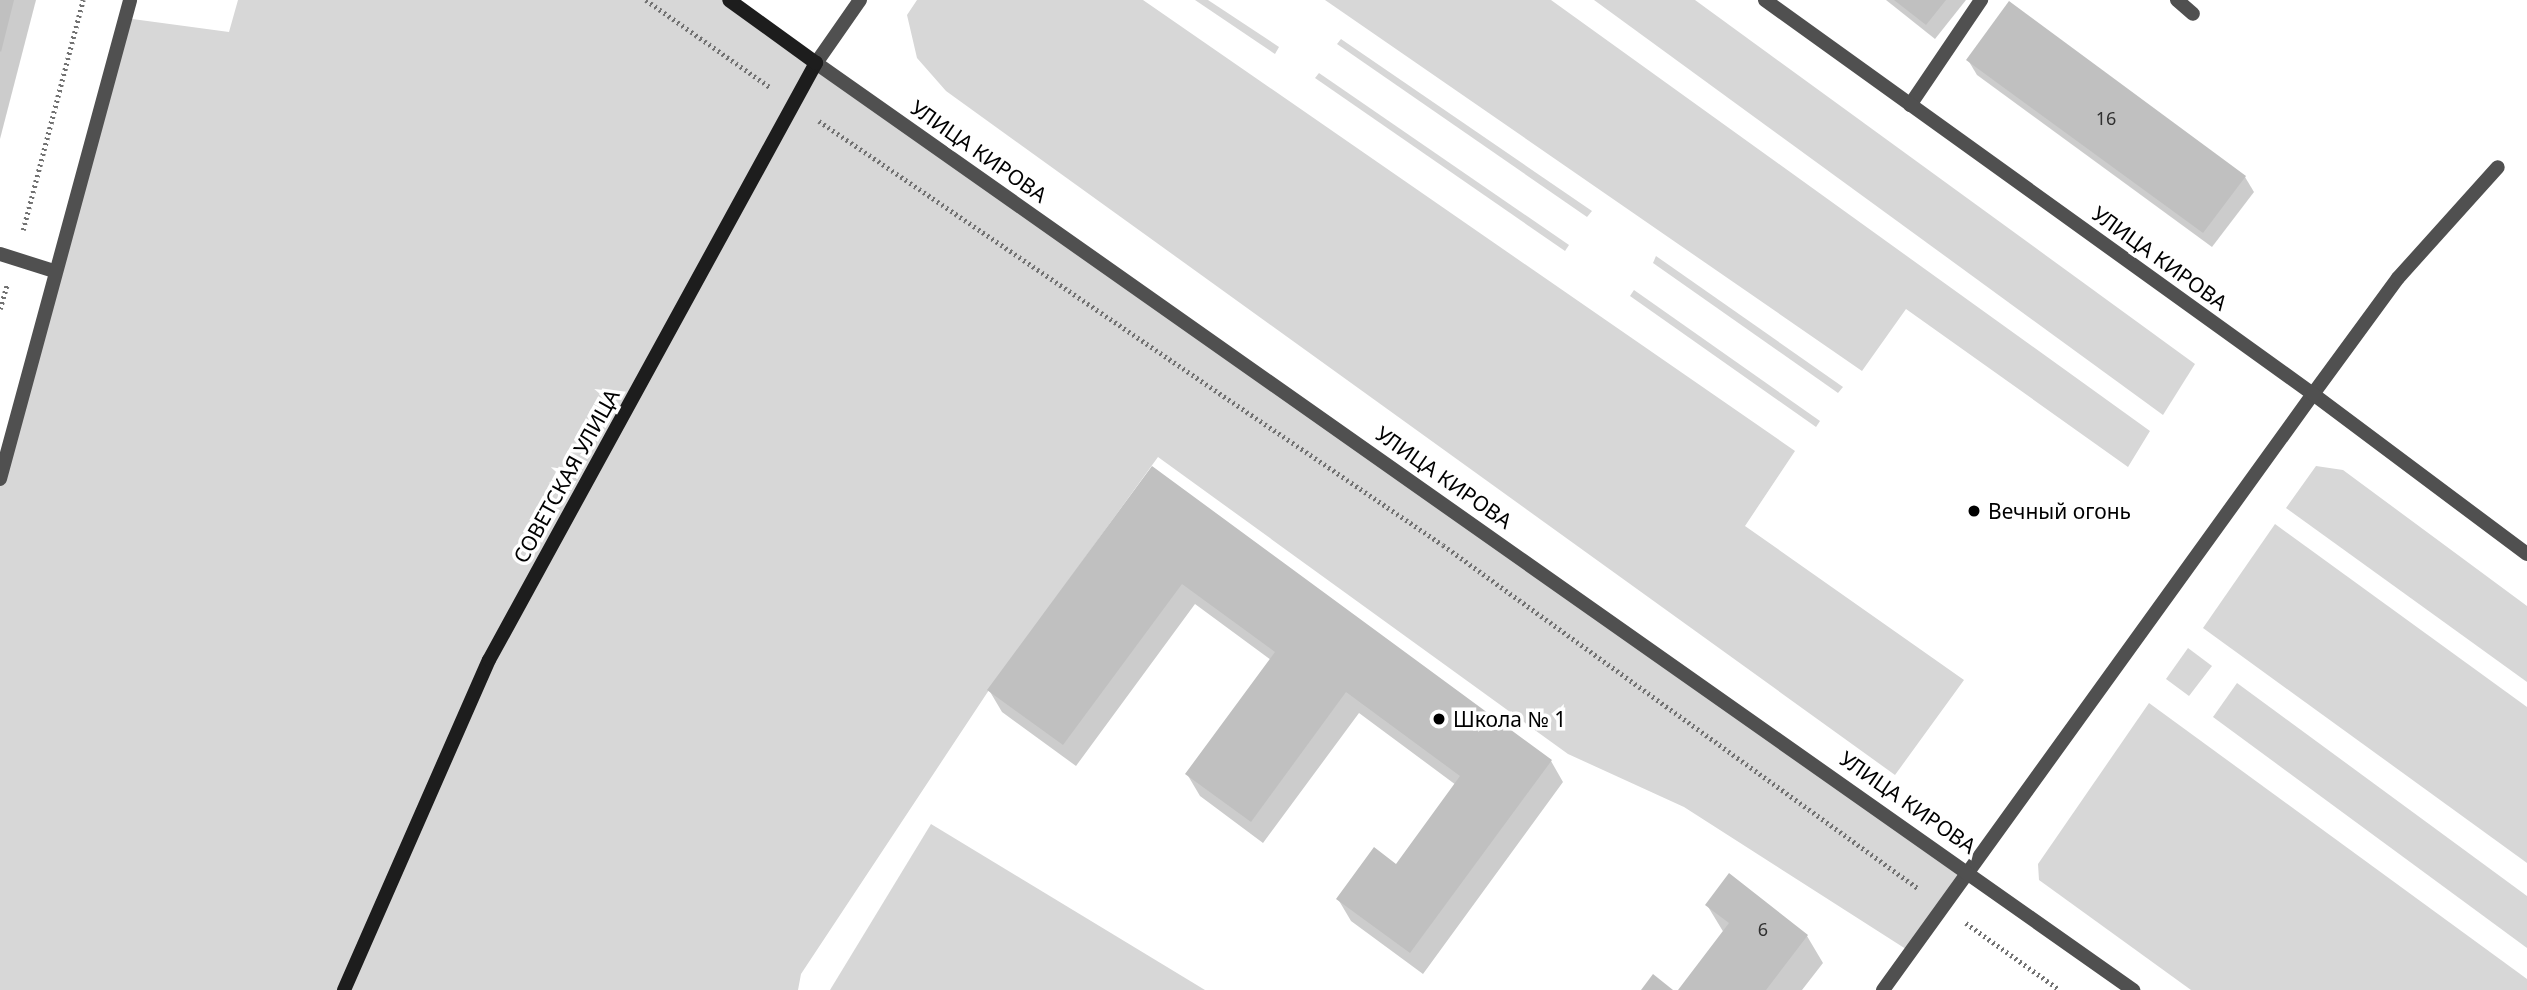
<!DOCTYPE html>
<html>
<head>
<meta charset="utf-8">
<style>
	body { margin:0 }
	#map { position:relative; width:2527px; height:990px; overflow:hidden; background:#fff; font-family:"Noto Sans",sans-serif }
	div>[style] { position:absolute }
	.green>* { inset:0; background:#d7d7d7 }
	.shadow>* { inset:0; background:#0003 }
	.building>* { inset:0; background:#c0c0c0 }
	.path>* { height:4.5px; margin-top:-2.25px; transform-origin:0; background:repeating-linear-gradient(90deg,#727272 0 2px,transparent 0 5.5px) }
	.service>* { height:14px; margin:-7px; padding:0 7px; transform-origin:7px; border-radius:7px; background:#505050 }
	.minor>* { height:14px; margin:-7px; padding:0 7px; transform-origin:7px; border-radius:7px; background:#505050 }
	.tertiary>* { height:14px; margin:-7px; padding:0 7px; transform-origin:7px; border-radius:7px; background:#505050 }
	.secondary>* { height:14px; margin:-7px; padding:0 7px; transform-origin:7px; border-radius:7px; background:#1d1d1d }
	.dots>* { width:19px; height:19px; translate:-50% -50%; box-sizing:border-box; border:4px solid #fff; border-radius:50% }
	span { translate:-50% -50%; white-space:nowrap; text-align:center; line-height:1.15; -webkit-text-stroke:7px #fff; paint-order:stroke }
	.number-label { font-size:18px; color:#303030 }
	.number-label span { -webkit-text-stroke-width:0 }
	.street-label { font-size:21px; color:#000 }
	.poi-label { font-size:21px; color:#000 }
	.left { translate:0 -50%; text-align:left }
</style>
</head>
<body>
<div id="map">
	<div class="green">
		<div style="clip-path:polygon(238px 0,729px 0,1967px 869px,1909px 951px,1684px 807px,1568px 754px,1158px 457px,989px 690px,801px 974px,798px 990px,0 990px,0 479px,125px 18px,229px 32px)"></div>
		<div style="clip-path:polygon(917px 0,1143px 0,1795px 451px,1745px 526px,1964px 680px,1895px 775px,946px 91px,917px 58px,907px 15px)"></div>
		<div style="clip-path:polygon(1195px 0,1208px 0,1279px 47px,1275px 54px)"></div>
		<div style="clip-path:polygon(1325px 0,1551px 0,2150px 431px,2128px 467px,1906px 309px,1862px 371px)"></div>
		<div style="clip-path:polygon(1594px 0,1695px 0,2195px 364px,2163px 415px)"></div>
		<div style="clip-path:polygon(1341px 39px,1592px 211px,1587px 217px,1337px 44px)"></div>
		<div style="clip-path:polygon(1319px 73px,1569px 245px,1565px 251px,1315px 78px)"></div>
		<div style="clip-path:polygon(1656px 256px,1843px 387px,1838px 393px,1653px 263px)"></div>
		<div style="clip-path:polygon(1634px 290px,1820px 421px,1816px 427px,1630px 296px)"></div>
		<div style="clip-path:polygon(2316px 466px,2343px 470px,2527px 606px,2527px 682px,2286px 508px)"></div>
		<div style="clip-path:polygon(2275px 524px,2527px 707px,2527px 863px,2203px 628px)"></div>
		<div style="clip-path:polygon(2188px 648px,2212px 666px,2189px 696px,2166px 679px)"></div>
		<div style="clip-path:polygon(2237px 683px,2527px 896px,2527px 948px,2213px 717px)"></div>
		<div style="clip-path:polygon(2149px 703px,2527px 979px,2527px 990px,2191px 990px,2039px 880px,2038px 864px)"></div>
		<div style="clip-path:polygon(931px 824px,1205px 990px,830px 990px)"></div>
	</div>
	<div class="shadow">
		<div style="clip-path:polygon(0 0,36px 0,0 139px)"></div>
		<div style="clip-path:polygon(1886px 0,1966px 0,1935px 39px)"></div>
		<div style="clip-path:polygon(1968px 60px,2245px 177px,2254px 192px,2212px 247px,1977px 75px)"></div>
		<div style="clip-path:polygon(1153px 469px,1551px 761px,1563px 782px,1423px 974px,1351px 921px,1338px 899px,1397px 866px,1456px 785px,1359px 713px,1263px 843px,1200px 796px,1187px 774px,1271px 660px,1195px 604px,1076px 766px,1002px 712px,989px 690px)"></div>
		<div style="clip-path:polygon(1730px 876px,1807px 936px,1823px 963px,1802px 990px,1680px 990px,1724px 933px,1707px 905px)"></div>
	</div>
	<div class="building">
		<div style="clip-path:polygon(0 0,14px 0,1px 52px,0 51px)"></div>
		<div style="clip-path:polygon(1894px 0,1946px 0,1926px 25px)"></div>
		<div style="clip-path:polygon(2009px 1px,2246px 176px,2203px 233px,1966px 60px)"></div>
		<div style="clip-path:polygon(1152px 466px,1552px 760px,1410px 953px,1336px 899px,1374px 847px,1396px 864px,1460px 776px,1346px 692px,1251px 822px,1185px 774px,1275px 652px,1182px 584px,1063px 745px,987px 690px)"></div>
		<div style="clip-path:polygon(1729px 873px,1808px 935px,1766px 990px,1678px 990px,1729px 923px,1705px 905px)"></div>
		<div style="clip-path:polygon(1653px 974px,1673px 990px,1641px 990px)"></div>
	</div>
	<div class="path">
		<div style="left:646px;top:0;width:153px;rotate:35.1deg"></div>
		<div style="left:819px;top:121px;width:754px;rotate:34.2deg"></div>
		<div style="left:1443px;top:545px;width:587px;rotate:35.86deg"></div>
		<div style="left:23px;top:230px;width:238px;rotate:-75.4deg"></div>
		<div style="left:0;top:309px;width:25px;rotate:-74deg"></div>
		<div style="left:1966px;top:923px;width:115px;rotate:35.5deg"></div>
	</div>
	<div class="service">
		<div style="left:2177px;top:0;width:21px;rotate:41deg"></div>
		<div style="left:1910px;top:105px;width:127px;rotate:-55.9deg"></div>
		<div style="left:0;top:254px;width:57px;rotate:17.5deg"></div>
		<div style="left:2313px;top:394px;width:144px;rotate:-53.8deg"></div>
		<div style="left:2398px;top:278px;width:149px;rotate:-48deg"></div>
	</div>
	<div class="minor">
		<div style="left:0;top:479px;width:496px;rotate:-74.8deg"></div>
		<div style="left:1883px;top:990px;width:735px;rotate:-54.19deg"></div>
	</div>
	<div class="tertiary">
		<div style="left:860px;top:0;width:77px;rotate:124.9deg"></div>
		<div style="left:816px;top:63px;width:1611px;rotate:35.14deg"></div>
		<div style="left:1765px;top:0;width:675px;rotate:35.72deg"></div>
		<div style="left:2313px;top:394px;width:267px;rotate:36.8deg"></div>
	</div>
	<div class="secondary">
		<div style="left:344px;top:990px;width:360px;rotate:-66.3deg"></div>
		<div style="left:489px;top:660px;width:681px;rotate:-61.29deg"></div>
		<div style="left:816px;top:63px;width:107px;rotate:-144.1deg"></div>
	</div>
	<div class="dots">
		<div style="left:1974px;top:511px;background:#000"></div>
		<div style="left:1439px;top:719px;background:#000"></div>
	</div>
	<div class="number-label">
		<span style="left:2106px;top:118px">16</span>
		<span style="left:1763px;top:929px">6</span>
	</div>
	<div class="street-label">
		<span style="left:979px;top:151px;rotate:35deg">УЛИЦА КИРОВА</span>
		<span style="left:2160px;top:258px;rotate:36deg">УЛИЦА КИРОВА</span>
		<span style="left:566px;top:476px;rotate:-61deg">СОВЕТСКАЯ УЛИЦА</span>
		<span style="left:1444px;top:477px;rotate:35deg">УЛИЦА КИРОВА</span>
		<span style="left:1908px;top:802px;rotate:35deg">УЛИЦА КИРОВА</span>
	</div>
	<div class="poi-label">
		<span class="left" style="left:1988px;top:511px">Вечный огонь</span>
		<span class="left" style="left:1453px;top:719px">Школа № 1</span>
	</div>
</div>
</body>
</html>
